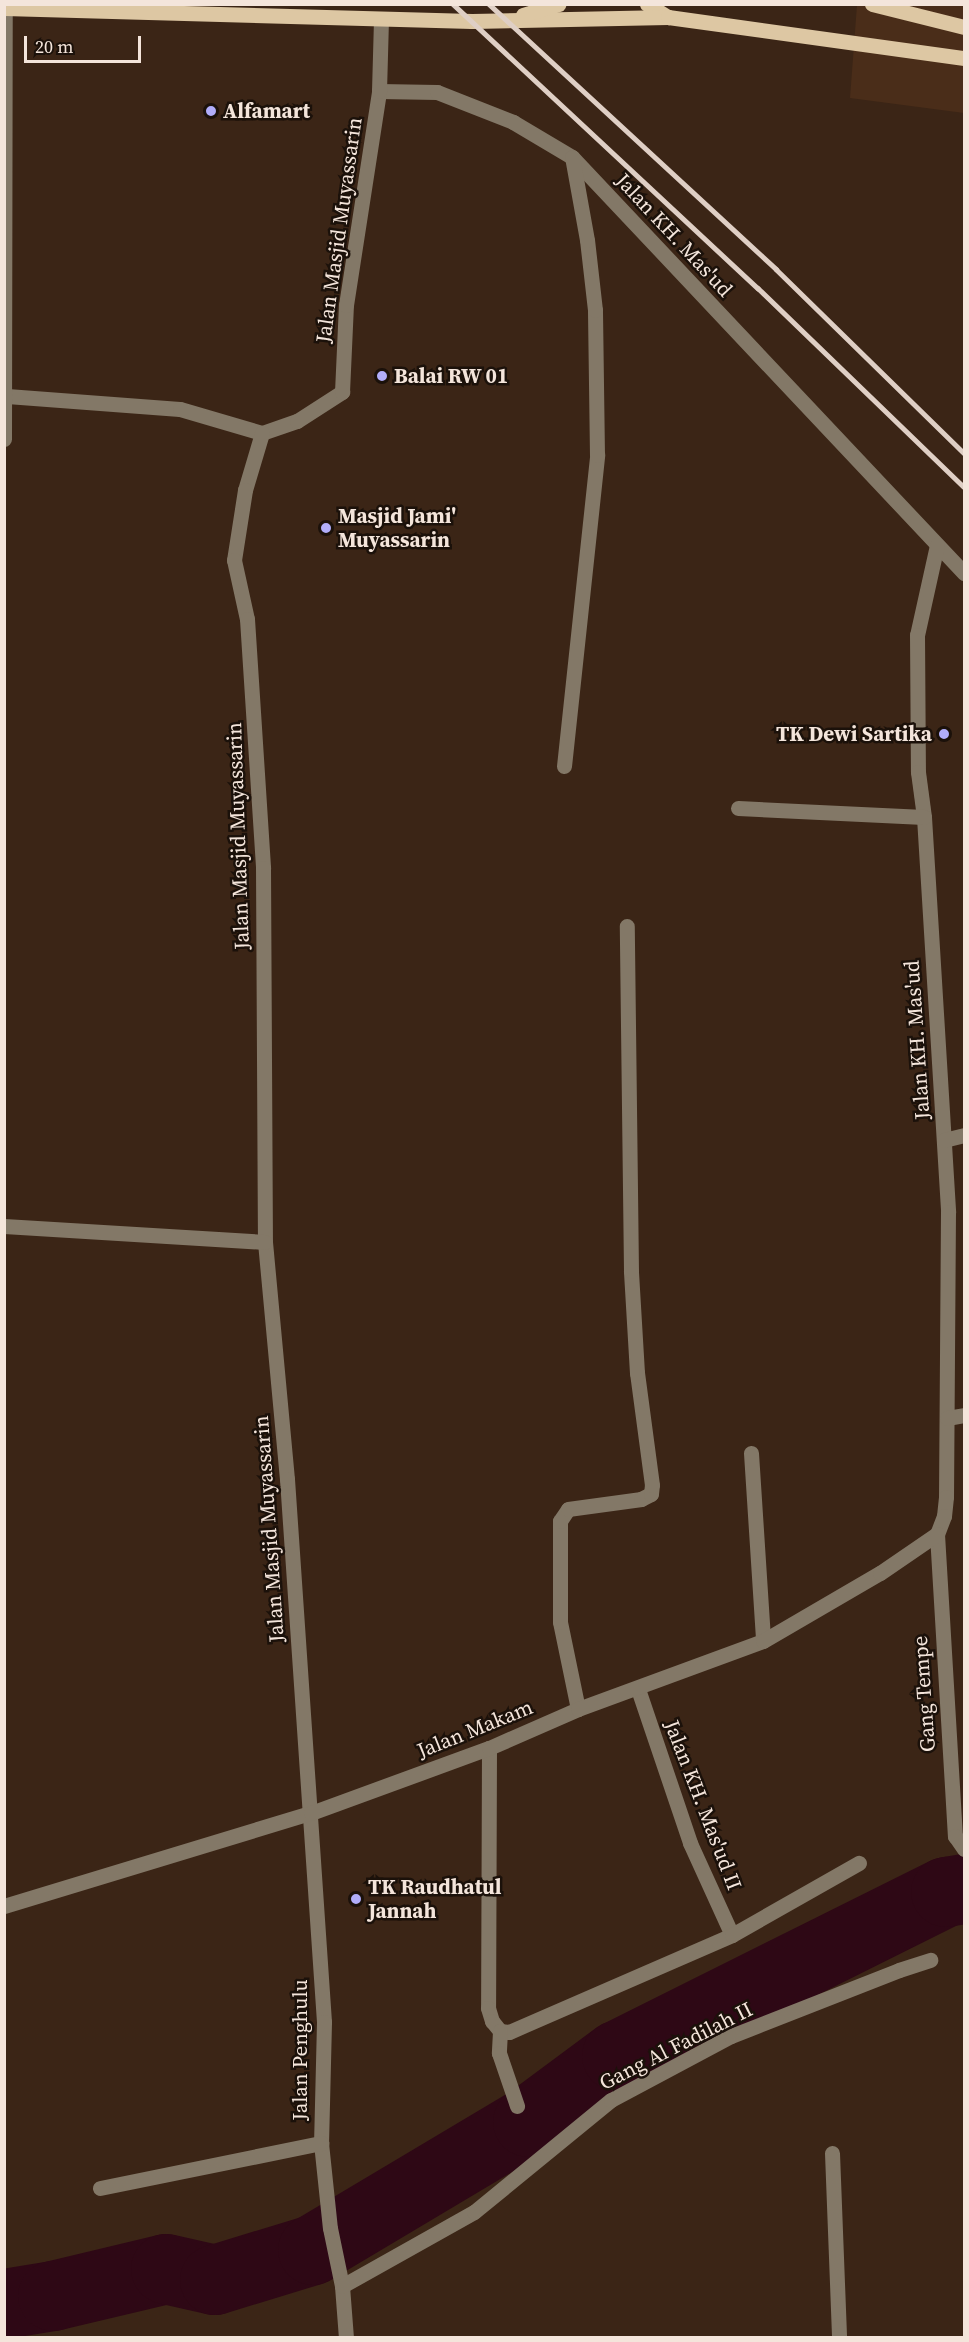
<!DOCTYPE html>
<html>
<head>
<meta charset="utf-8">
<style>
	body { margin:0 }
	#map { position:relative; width:969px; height:2342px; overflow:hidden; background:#3b2516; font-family:"Source Serif 4",serif }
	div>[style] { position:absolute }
	.built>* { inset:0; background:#4a2d19 }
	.river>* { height:70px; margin:-35px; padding:0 35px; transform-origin:35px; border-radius:35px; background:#2e0815 }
	.minor>* { height:15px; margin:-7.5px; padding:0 7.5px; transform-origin:7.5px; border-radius:7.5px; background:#837867 }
	.major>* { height:15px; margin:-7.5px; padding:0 7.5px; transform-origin:7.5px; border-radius:7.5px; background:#ddc7a3 }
	.rail>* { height:4.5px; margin:-2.25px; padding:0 2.25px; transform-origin:2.25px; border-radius:2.25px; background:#dfcfc5 }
	.dots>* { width:16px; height:16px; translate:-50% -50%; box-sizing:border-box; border:3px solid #1b110a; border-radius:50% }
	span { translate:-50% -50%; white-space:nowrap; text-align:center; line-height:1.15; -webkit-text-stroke:5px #1b110a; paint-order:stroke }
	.poi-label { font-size:21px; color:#f4e5db; font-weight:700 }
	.left { translate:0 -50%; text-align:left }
	.right { translate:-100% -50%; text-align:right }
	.street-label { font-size:21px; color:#f4e5db }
	.frame { position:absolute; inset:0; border:6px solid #f4e5db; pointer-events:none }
	.scale { position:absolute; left:24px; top:36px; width:117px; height:27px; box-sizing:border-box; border:3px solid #f4e5db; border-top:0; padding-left:8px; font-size:18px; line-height:21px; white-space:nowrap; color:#f4e5db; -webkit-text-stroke:4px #1b110a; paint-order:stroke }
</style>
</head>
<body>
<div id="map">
	<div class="built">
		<div style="clip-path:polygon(857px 5px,964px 5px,964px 113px,850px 98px)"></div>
	</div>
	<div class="river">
		<div style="left:4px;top:2304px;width:50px;rotate:-9.3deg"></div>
		<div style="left:53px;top:2296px;width:116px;rotate:-13.4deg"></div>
		<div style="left:166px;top:2269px;width:50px;rotate:12.7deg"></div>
		<div style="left:215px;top:2280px;width:102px;rotate:-17deg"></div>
		<div style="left:313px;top:2250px;width:250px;rotate:-30.8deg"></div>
		<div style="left:528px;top:2122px;width:111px;rotate:-36.6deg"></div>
		<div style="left:617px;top:2056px;width:368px;rotate:-26.5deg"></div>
		<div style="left:946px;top:1892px;width:18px;rotate:-9deg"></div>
	</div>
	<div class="minor">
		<div style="left:379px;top:91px;width:58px;rotate:1deg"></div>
		<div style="left:437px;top:92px;width:82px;rotate:21.5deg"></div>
		<div style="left:513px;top:122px;width:69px;rotate:30.7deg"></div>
		<div style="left:572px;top:157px;width:572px;rotate:46.7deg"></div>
		<div style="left:7px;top:396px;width:173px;rotate:4.3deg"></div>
		<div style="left:180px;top:409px;width:85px;rotate:16.3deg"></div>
		<div style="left:262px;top:433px;width:37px;rotate:-19deg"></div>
		<div style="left:297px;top:421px;width:54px;rotate:-32.8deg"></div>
		<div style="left:342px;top:392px;width:87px;rotate:-87.4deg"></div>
		<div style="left:346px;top:305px;width:217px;rotate:-81.2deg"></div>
		<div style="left:379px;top:91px;width:71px;rotate:-88.4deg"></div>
		<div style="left:262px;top:433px;width:59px;rotate:106.6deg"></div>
		<div style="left:245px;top:490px;width:71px;rotate:98.9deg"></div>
		<div style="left:234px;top:560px;width:60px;rotate:77.6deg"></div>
		<div style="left:247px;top:619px;width:250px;rotate:86.3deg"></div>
		<div style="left:263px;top:868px;width:374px;rotate:89.7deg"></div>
		<div style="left:265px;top:1242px;width:238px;rotate:84.7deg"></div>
		<div style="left:287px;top:1479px;width:544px;rotate:86.1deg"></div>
		<div style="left:324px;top:2022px;width:121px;rotate:91.4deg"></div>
		<div style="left:321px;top:2143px;width:85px;rotate:84deg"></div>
		<div style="left:330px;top:2228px;width:59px;rotate:78.3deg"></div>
		<div style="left:342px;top:2286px;width:52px;rotate:85.6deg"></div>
		<div style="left:4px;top:439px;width:431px;rotate:-89.9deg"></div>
		<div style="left:937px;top:545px;width:92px;rotate:102.5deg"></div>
		<div style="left:917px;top:635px;width:137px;rotate:89.6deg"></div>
		<div style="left:918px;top:772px;width:45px;rotate:82.4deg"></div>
		<div style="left:924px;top:817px;width:396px;rotate:86.5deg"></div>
		<div style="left:948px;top:1212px;width:285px;rotate:90.4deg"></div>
		<div style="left:946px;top:1497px;width:19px;rotate:96deg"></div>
		<div style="left:944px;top:1516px;width:19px;rotate:111deg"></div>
		<div style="left:937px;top:1534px;width:303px;rotate:86.6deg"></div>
		<div style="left:955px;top:1836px;width:16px;rotate:55deg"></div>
		<div style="left:564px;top:766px;width:313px;rotate:-83.9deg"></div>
		<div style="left:597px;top:455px;width:145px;rotate:-90.8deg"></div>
		<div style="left:595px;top:310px;width:70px;rotate:-96.5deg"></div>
		<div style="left:587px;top:240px;width:84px;rotate:-100.2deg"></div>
		<div style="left:738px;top:808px;width:186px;rotate:2.8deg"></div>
		<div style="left:944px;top:1140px;width:21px;rotate:-14deg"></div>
		<div style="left:4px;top:1226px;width:261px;rotate:3.5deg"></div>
		<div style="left:947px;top:1418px;width:17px;rotate:-10deg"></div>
		<div style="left:751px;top:1453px;width:188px;rotate:86.3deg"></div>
		<div style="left:638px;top:1689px;width:163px;rotate:71.3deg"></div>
		<div style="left:690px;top:1843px;width:101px;rotate:65.5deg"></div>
		<div style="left:578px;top:1709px;width:89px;rotate:-101.7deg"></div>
		<div style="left:560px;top:1622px;width:101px;rotate:-90deg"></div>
		<div style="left:560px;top:1521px;width:14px;rotate:-56deg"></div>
		<div style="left:568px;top:1509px;width:74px;rotate:-7.8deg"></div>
		<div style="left:641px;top:1499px;width:11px;rotate:-27deg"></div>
		<div style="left:651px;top:1494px;width:9px;rotate:-84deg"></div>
		<div style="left:652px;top:1485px;width:113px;rotate:-97.6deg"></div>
		<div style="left:637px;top:1373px;width:102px;rotate:-93.4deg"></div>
		<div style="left:631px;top:1271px;width:345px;rotate:-90.7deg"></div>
		<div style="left:489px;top:1748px;width:260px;rotate:90.2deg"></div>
		<div style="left:488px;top:2008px;width:14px;rotate:73deg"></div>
		<div style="left:492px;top:2021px;width:13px;rotate:51deg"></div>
		<div style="left:4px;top:1906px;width:321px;rotate:-16.9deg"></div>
		<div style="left:311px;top:1813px;width:189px;rotate:-20.1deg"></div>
		<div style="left:489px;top:1748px;width:97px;rotate:-23.7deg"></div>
		<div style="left:578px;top:1709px;width:197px;rotate:-20.2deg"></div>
		<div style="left:763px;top:1641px;width:135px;rotate:-30.2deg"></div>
		<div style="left:880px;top:1573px;width:69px;rotate:-34.4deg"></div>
		<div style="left:500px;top:2031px;width:9px;rotate:6deg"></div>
		<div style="left:509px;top:2032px;width:243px;rotate:-23.5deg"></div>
		<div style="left:732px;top:1935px;width:146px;rotate:-29.6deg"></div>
		<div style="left:500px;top:2031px;width:22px;rotate:93deg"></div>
		<div style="left:499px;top:2053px;width:56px;rotate:71.2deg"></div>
		<div style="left:832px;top:2153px;width:185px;rotate:87.8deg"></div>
		<div style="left:100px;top:2188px;width:226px;rotate:-11.5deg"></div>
		<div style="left:342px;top:2286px;width:151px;rotate:-29.3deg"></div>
		<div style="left:474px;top:2212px;width:177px;rotate:-39.3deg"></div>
		<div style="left:611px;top:2100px;width:136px;rotate:-28.1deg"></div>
		<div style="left:731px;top:2036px;width:180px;rotate:-21.4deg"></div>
		<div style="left:899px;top:1970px;width:33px;rotate:-18deg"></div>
	</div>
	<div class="major">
		<div style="left:647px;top:4px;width:25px;rotate:32deg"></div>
		<div style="left:872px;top:4px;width:95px;rotate:14deg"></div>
		<div style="left:4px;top:8px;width:468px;rotate:1.6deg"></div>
		<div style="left:472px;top:21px;width:196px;rotate:-1.2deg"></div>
		<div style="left:668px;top:17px;width:299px;rotate:7.9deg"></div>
		<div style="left:523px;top:15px;width:37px;rotate:-17deg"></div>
	</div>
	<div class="rail">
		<div style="left:453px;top:4px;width:417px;rotate:43deg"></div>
		<div style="left:758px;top:288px;width:286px;rotate:44deg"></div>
		<div style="left:489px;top:4px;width:391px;rotate:42.7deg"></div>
		<div style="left:776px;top:269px;width:263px;rotate:44.4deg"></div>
	</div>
	<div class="dots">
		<div style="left:211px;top:111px;background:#b1adfa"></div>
		<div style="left:382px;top:376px;background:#b1adfa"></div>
		<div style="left:326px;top:528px;background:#b1adfa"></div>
		<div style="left:944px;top:734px;background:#b1adfa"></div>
		<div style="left:356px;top:1899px;background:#b1adfa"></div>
	</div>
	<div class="poi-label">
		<span class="left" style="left:223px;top:111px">Alfamart</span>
		<span class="left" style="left:394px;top:376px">Balai RW 01</span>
		<span class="left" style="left:338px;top:528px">Masjid Jami'<br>Muyassarin</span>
		<span class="right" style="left:932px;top:734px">TK Dewi Sartika</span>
		<span class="left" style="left:368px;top:1899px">TK Raudhatul<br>Jannah</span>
	</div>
	<div class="street-label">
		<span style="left:339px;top:230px;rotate:-82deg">Jalan Masjid Muyassarin</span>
		<span style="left:674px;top:235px;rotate:47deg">Jalan KH. Mas'ud</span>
		<span style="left:238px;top:836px;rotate:-92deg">Jalan Masjid Muyassarin</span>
		<span style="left:917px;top:1040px;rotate:-94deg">Jalan KH. Mas'ud</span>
		<span style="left:269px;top:1529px;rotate:-94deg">Jalan Masjid Muyassarin</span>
		<span style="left:924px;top:1694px;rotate:-94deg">Gang Tempe</span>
		<span style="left:475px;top:1729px;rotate:-22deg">Jalan Makam</span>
		<span style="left:703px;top:1805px;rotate:69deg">Jalan KH. Mas'ud II</span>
		<span style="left:676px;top:2046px;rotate:-27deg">Gang Al Fadilah II</span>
		<span style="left:300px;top:2050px;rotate:-90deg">Jalan Penghulu</span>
	</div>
	<div class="frame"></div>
	<div class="scale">20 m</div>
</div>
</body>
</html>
